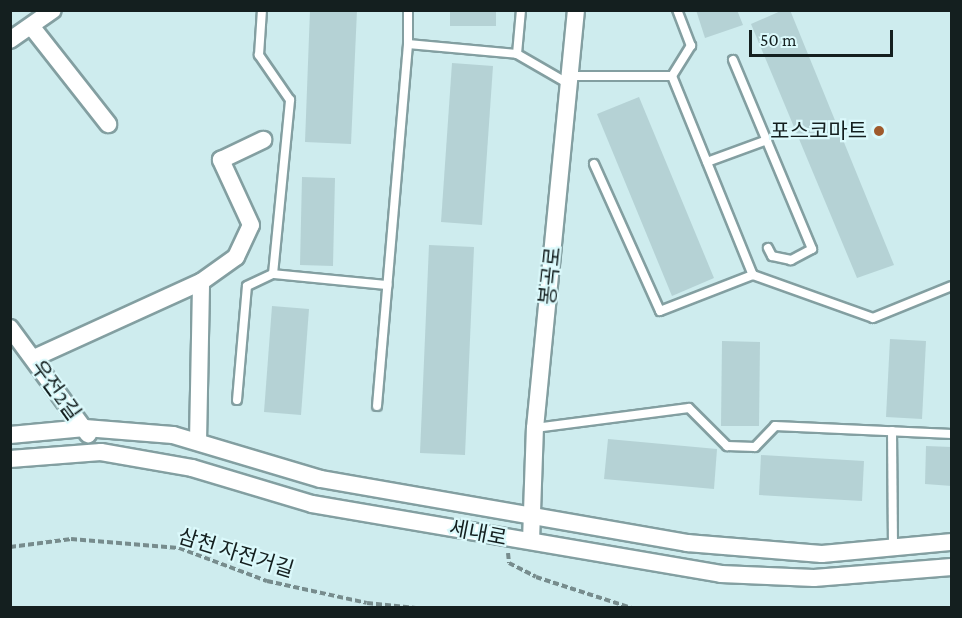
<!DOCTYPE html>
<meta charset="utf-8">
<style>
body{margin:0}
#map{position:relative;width:962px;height:618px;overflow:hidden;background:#ceecee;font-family:"Crimson Pro","Noto Sans KR",serif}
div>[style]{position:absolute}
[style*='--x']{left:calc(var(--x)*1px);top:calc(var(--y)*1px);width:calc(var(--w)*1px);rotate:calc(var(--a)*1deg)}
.building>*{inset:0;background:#b5d2d5}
.path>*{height:4px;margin-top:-2px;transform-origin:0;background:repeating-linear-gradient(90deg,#778c8d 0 6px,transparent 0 9px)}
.roads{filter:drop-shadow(2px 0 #839fa1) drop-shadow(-2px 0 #839fa1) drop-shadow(0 2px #839fa1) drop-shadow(0 -2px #839fa1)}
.service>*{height:8px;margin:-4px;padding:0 4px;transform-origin:4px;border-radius:4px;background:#fff}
.minor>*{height:16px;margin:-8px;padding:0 8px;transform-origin:8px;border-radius:8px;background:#fff}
.dots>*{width:16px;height:16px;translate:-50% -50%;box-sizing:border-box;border:3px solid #dbf9fb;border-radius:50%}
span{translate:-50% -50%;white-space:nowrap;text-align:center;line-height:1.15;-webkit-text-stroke:4.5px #dbf9fb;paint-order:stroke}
.poi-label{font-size:21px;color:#141f1f}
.right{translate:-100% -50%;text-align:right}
.street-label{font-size:21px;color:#141f1f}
.frame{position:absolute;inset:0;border:12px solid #141f1f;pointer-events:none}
.scale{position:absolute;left:749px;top:30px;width:144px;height:27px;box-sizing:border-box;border:3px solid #141f1f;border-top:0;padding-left:8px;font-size:18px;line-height:21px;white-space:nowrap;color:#141f1f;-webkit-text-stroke:4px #dbf9fb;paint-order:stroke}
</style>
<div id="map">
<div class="building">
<div style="clip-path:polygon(310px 10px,357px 10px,351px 144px,305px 142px)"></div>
<div style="clip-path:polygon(450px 10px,496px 10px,496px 26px,450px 26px)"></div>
<div style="clip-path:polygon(696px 10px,737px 10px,743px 25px,705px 38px)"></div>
<div style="clip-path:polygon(783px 10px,790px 10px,894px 265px,857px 278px,751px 24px)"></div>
<div style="clip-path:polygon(452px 63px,493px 66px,482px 225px,441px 222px)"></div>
<div style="clip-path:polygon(639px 97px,714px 278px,672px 296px,597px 114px)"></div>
<div style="clip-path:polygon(302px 177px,335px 178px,333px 266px,300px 265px)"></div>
<div style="clip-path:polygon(429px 245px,474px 247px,465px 455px,420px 453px)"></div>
<div style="clip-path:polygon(272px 306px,309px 309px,301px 415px,264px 412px)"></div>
<div style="clip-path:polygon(890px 339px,926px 341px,922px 419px,886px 417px)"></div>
<div style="clip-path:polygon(722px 341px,760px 342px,759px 426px,721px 426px)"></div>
<div style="clip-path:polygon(608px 439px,717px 449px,714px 489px,604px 479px)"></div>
<div style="clip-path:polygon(926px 446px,952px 447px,952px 486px,925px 484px)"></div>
<div style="clip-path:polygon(761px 455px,864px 461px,862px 501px,759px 495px)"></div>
</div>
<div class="path">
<div style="--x:10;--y:547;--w:62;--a:-7.5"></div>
<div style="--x:71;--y:539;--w:108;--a:4.8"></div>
<div style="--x:179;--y:548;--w:94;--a:20.6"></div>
<div style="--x:267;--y:581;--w:102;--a:12.4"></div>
<div style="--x:367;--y:603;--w:49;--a:5.8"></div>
<div style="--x:508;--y:553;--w:10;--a:84"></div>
<div style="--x:509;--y:563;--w:30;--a:27"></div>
<div style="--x:536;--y:577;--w:101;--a:17.9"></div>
</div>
<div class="roads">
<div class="service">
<div style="--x:408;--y:10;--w:34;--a:90"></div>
<div style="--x:408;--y:44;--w:109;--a:5.2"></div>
<div style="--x:517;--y:54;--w:60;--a:30"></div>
<div style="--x:517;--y:54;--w:44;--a:-84.8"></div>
<div style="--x:733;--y:60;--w:205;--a:67.3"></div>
<div style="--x:812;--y:249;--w:24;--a:152"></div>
<div style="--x:791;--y:260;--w:19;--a:-168"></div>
<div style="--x:772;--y:256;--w:9;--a:-117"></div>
<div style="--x:570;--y:76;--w:102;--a:0"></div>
<div style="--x:672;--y:76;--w:215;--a:67.9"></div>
<div style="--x:753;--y:275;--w:127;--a:19.7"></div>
<div style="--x:873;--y:318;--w:85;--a:-22.1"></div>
<div style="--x:672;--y:76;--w:36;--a:-58"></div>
<div style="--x:691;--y:46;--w:39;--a:-111"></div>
<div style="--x:707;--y:162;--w:64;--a:-20.1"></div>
<div style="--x:594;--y:164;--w:161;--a:65.8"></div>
<div style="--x:660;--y:311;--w:100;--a:-21.2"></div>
<div style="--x:273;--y:274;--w:115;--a:5.5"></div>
<div style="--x:237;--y:400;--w:114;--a:-85"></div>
<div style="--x:247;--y:286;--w:29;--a:-25"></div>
<div style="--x:273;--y:274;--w:175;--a:-84.4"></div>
<div style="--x:290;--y:100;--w:55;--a:-124.6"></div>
<div style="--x:259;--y:55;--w:45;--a:-86.2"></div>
<div style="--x:377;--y:406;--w:363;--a:-85.1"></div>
<div style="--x:535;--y:428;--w:155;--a:-7.4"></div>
<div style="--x:689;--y:408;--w:54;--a:45"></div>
<div style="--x:727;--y:446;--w:28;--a:2"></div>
<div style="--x:755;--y:447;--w:29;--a:-46"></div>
<div style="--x:775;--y:426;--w:177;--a:2.6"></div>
<div style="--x:892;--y:431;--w:117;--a:89.5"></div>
</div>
<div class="minor">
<div style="--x:31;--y:26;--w:125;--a:51.8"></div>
<div style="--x:10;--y:40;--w:52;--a:-34.9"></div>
<div style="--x:10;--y:328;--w:132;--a:53.7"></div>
<div style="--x:34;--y:358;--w:183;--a:-24.5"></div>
<div style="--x:10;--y:435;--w:75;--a:-5.3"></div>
<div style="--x:85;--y:428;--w:88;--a:4.5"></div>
<div style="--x:173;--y:435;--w:154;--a:16.6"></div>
<div style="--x:321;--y:479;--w:372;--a:9.9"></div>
<div style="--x:687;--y:543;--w:135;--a:4.7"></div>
<div style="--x:822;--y:554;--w:131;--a:-5.3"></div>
<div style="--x:198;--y:442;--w:160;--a:-88.9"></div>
<div style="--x:201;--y:282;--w:43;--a:-35.5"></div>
<div style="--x:236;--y:257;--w:35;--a:-65"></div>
<div style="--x:251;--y:225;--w:72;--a:-114.8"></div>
<div style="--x:221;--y:160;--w:47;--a:-25.5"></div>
<div style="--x:10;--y:459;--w:91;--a:-4.4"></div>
<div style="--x:101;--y:452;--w:92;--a:10"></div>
<div style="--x:192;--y:468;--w:125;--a:16.7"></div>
<div style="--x:312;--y:504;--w:415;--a:9.7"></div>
<div style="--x:721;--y:574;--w:93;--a:2.5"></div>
<div style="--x:814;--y:578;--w:138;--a:-4.6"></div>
<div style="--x:531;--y:541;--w:113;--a:-88"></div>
<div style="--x:535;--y:428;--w:420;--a:-84.4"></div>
</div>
</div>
<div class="dots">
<div style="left:879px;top:131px;background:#9f5a2c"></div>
</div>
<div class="poi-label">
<span class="right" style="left:867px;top:131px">포스코마트</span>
</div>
<div class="street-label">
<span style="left:550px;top:276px;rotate:-84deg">봉곡로</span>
<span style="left:56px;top:390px;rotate:54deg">우전2길</span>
<span style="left:478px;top:533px;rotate:11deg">세내로</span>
<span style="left:236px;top:553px;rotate:17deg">삼천 자전거길</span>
</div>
<div class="frame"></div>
<div class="scale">50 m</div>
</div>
